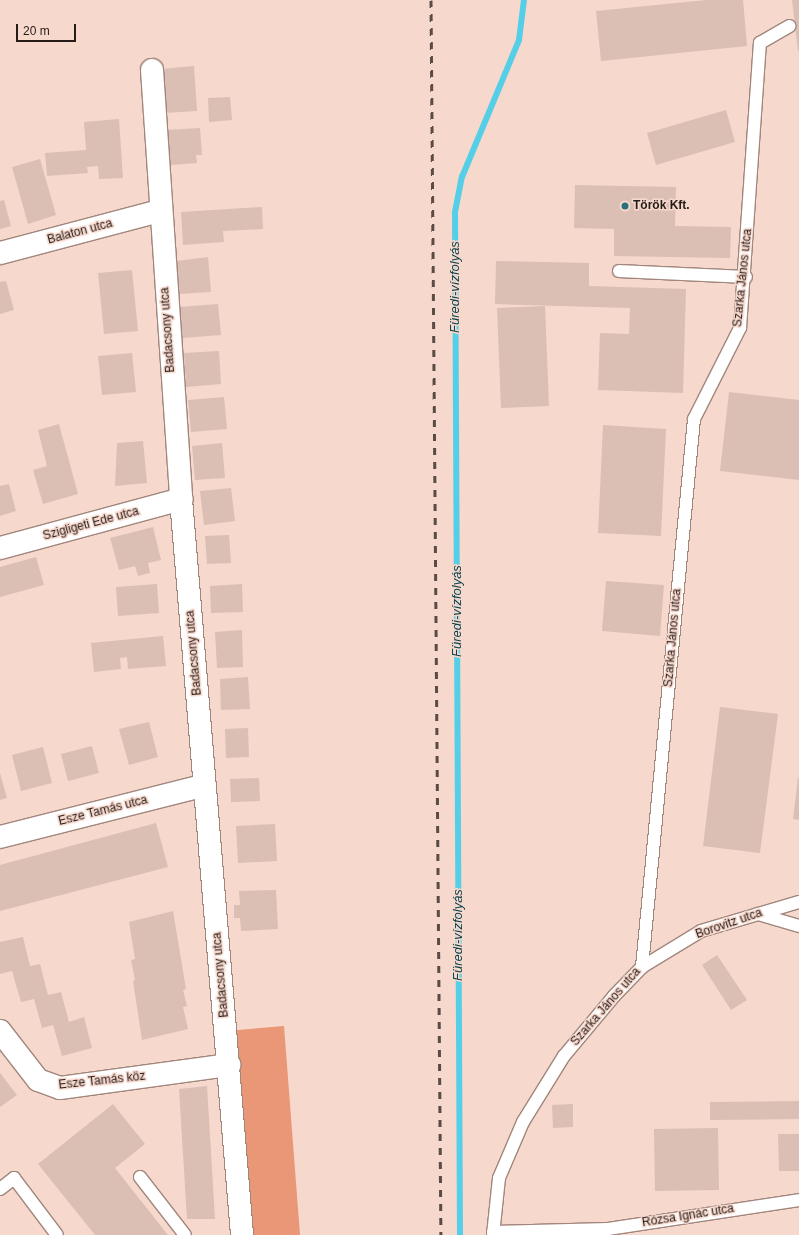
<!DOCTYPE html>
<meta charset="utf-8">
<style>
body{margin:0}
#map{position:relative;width:799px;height:1235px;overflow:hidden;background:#f6d8cd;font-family:Helvetica,sans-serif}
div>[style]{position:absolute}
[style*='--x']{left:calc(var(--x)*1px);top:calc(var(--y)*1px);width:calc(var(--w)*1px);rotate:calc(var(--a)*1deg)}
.green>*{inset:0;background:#e99777}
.stream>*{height:6px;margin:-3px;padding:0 3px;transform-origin:3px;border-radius:3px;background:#55cfe7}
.building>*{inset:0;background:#dbbfb4}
.roads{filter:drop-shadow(1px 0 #a1867c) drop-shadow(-1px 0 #a1867c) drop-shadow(0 1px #a1867c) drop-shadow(0 -1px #a1867c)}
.service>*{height:12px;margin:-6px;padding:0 6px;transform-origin:6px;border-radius:6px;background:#fff}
.minor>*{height:22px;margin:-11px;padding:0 11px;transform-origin:11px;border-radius:11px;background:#fff}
.rail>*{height:3px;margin-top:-1.5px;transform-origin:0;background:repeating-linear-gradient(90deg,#5a4b45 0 7px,transparent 0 14px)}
.dots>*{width:11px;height:11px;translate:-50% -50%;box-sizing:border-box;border:2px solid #f6d8cd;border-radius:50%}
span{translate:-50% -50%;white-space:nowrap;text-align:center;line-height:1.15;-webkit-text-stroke:3px #f6d8cd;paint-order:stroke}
.poi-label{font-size:12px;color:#251b17;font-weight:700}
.left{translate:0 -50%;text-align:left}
.street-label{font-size:12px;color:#251b17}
.water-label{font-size:13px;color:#07414b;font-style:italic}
.scale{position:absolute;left:16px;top:24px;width:60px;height:18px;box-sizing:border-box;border:2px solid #251b17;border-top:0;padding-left:5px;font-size:12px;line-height:14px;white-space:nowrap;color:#251b17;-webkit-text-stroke:3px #f6d8cd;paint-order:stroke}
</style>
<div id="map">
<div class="green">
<div style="clip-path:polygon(284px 1026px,300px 1235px,242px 1235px,226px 1031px)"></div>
</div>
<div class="stream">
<div style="--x:460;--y:1235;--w:1023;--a:-90.28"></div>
<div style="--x:455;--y:212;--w:36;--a:-79"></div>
<div style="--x:462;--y:177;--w:148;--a:-67.4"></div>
<div style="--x:519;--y:40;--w:40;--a:-82.9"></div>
</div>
<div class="building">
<div style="clip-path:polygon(706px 0,743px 0,747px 46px,601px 61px,596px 11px)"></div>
<div style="clip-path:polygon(792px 0,799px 0,799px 51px,798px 51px)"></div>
<div style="clip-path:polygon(194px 66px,197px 111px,164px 113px,160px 69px)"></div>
<div style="clip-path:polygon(230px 97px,232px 120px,209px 122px,208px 98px)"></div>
<div style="clip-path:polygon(726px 110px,735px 142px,656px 165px,647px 133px)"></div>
<div style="clip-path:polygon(119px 119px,123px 178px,99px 179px,98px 166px,87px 167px,88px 173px,47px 176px,45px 153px,86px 150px,84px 122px)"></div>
<div style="clip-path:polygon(200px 128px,202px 155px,196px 155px,197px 163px,171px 165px,165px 130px)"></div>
<div style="clip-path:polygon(40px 159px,56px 215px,28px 224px,12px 167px)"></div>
<div style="clip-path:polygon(575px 185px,676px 187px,675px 226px,731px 227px,730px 258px,614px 256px,614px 229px,574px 228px)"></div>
<div style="clip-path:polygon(4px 200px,11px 226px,0 229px,0 201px)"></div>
<div style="clip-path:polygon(262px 207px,263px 229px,223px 231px,224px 242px,183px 245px,181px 212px)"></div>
<div style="clip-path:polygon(208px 257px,211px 292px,179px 294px,176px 261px)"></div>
<div style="clip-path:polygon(496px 261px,589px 263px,589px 286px,686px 289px,683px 393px,598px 390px,600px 333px,629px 334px,630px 308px,495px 304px)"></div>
<div style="clip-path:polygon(132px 270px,138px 331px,104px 334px,98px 273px)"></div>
<div style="clip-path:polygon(6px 281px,14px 310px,0 314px,0 282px)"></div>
<div style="clip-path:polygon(218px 304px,221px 335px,182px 338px,179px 307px)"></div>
<div style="clip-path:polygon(545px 306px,549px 406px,501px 408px,497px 308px)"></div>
<div style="clip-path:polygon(219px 351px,221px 384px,186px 387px,184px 353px)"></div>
<div style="clip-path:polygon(132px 353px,136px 392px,102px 395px,98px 356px)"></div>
<div style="clip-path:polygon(729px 392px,799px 400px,799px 480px,720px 471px)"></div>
<div style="clip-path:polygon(224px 397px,227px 429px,191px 432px,188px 400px)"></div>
<div style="clip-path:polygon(59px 424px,78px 494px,43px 504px,33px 470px,47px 466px,38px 430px)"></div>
<div style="clip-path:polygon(603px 425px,666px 429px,661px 536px,598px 533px)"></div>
<div style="clip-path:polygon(143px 441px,147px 483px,115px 486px,117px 443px)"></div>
<div style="clip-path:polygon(222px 443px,225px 478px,195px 480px,192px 446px)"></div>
<div style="clip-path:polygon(9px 484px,16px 511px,0 516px,0 486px)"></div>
<div style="clip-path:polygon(231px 488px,235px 521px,204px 525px,200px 491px)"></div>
<div style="clip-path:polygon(153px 527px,161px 560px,148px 563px,150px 573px,138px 576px,135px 566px,119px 570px,110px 538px)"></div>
<div style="clip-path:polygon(229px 535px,231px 563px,207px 564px,205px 536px)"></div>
<div style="clip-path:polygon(36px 557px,44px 585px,0 597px,0 567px)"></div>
<div style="clip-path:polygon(606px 581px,664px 585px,660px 636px,602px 631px)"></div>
<div style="clip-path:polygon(157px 584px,159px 613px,118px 616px,116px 587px)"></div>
<div style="clip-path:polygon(242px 584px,243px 612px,211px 613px,210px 586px)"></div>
<div style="clip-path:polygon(242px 630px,243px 667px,217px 668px,215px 632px)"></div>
<div style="clip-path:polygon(163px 636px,166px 666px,128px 669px,127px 657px,120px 658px,121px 669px,94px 672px,91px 643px)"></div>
<div style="clip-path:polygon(248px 677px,250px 709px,221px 710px,220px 679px)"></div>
<div style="clip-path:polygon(720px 707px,778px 714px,760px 853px,703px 846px)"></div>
<div style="clip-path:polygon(149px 722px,158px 757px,129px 765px,119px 729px)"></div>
<div style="clip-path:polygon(248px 728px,249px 757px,226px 758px,225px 729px)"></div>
<div style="clip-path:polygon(92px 746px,99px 773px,68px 781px,61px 754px)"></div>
<div style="clip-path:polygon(43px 747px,52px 783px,21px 791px,12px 755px)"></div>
<div style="clip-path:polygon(0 773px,7px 798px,0 800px)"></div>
<div style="clip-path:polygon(259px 778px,260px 801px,231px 802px,230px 779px)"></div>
<div style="clip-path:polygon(798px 778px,799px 778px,799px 820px,793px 819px)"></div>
<div style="clip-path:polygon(156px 823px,168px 867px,0 911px,0 865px)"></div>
<div style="clip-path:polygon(275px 824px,277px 861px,238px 863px,236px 826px)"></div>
<div style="clip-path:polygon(276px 890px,278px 929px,241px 931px,240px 918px,234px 918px,234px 905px,240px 905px,239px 891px)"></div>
<div style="clip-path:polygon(173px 911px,186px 989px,183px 990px,187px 1006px,183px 1007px,188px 1029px,142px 1040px,133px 981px,135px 980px,131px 960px,135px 959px,129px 922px)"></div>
<div style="clip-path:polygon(23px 937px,30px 966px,40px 964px,48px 995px,61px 992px,69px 1022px,84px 1017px,92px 1048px,62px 1056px,53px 1025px,42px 1028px,34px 999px,21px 1002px,12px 971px,0 974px,0 942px)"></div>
<div style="clip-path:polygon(717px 955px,747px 1000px,731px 1010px,702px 965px)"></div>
<div style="clip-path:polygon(0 1073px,17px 1095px,0 1107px)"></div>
<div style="clip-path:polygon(207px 1086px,215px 1219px,187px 1219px,179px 1089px)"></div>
<div style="clip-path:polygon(799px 1101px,799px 1119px,710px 1120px,710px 1102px)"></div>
<div style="clip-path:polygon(113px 1104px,145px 1144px,115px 1168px,168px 1235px,95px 1235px,38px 1164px)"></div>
<div style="clip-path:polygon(573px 1104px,573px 1127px,553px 1128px,552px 1105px)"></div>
<div style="clip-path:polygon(718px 1128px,719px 1190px,655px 1191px,654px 1129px)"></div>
<div style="clip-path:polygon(778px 1134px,799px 1134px,799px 1171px,779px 1171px)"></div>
</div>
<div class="roads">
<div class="service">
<div style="--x:619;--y:271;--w:127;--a:2.7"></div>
<div style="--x:758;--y:914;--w:43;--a:16.3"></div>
<div style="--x:642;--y:967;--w:550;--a:-84.58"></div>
<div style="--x:694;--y:419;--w:102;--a:-63.2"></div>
<div style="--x:740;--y:328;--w:286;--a:-86"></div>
<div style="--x:760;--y:43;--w:34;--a:-30"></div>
<div style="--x:140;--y:1177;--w:73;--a:52.2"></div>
<div style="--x:0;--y:1189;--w:18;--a:-38"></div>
<div style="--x:14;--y:1178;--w:71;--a:53"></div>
<div style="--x:493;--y:1232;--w:115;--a:-1.5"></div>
<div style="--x:608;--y:1229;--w:193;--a:-8.6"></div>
<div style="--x:493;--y:1235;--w:57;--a:-84"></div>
<div style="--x:499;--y:1178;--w:61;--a:-66.8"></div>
<div style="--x:523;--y:1122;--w:78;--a:-58.2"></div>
<div style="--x:564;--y:1056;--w:78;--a:-50.2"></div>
<div style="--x:614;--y:996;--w:40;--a:-46"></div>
<div style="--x:642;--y:967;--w:69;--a:-31.4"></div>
<div style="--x:701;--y:931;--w:102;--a:-16.5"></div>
</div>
<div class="minor">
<div style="--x:152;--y:70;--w:430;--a:86.1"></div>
<div style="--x:181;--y:499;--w:739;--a:85.26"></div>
<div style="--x:0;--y:253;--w:164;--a:-14.8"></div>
<div style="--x:0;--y:548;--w:188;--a:-15.1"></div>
<div style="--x:0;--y:837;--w:211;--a:-14.2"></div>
<div style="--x:0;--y:1031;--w:62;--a:52.2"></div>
<div style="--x:38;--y:1080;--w:23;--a:20"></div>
<div style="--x:60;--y:1088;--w:171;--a:-7.8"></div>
</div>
</div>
<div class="rail">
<div style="--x:431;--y:0;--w:1235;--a:89.54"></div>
</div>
<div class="dots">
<div style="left:625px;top:206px;background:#29707d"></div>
</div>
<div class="poi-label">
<span class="left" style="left:633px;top:206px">Török Kft.</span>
</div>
<div class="street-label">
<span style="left:80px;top:232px;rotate:-15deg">Balaton utca</span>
<span style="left:743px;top:278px;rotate:-84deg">Szarka János utca</span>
<span style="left:168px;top:330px;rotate:-94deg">Badacsony utca</span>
<span style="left:91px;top:524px;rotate:-15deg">Szigligeti Ede utca</span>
<span style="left:673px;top:638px;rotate:-85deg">Szarka János utca</span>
<span style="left:194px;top:653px;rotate:-95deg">Badacsony utca</span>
<span style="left:103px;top:811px;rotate:-14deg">Esze Tamás utca</span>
<span style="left:729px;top:924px;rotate:-19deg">Borovitz utca</span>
<span style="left:221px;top:975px;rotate:-95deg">Badacsony utca</span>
<span style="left:606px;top:1007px;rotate:-49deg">Szarka János utca</span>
<span style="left:102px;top:1081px;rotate:-6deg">Esze Tamás köz</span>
<span style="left:688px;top:1216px;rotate:-9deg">Rózsa Ignác utca</span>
</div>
<div class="water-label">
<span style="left:455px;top:287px;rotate:-90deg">Füredi-vízfolyás</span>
<span style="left:457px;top:611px;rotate:-90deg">Füredi-vízfolyás</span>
<span style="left:458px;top:935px;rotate:-90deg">Füredi-vízfolyás</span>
</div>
<div class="scale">20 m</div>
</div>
